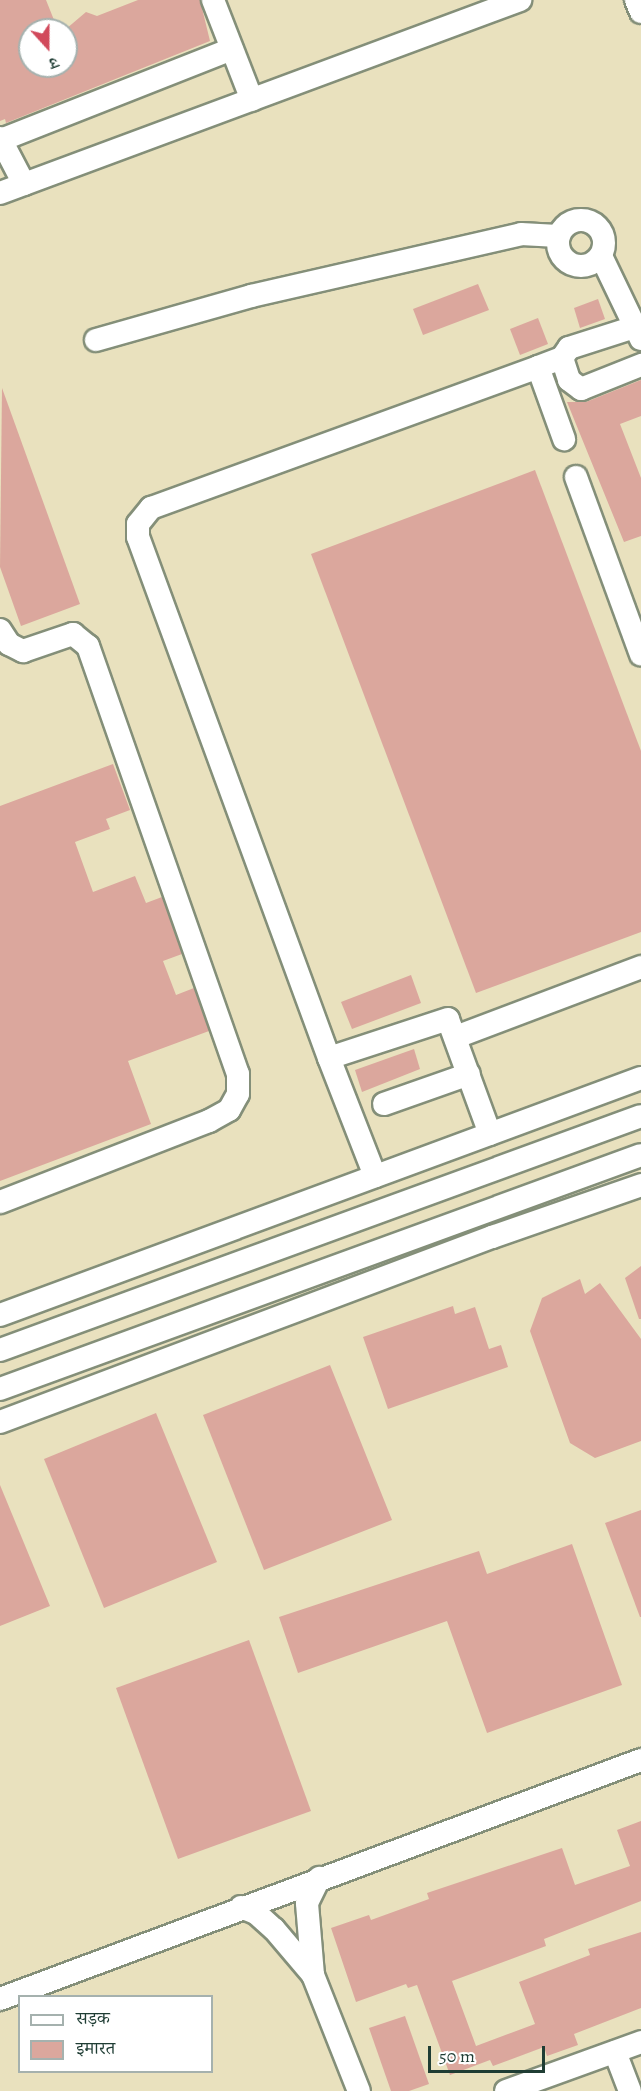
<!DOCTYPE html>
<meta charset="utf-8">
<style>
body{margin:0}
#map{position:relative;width:641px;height:2091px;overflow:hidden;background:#e9e1be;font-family:Alegreya,"Noto Serif Devanagari",serif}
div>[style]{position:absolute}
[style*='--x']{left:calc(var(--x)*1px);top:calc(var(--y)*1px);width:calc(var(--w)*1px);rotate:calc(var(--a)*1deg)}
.building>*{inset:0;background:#dba79d}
.roads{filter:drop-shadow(2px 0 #848f79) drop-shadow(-2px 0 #848f79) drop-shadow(0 2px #848f79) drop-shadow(0 -2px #848f79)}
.minor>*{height:22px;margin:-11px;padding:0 11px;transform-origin:11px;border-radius:11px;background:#fff}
.minor>.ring{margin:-11px;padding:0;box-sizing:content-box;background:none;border:22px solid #fff;border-radius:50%}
span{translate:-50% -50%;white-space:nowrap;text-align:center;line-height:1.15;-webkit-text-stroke:5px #fff;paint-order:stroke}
.legend{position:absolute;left:18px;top:1995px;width:195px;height:78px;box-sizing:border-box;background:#fff;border:2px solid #a5b1ae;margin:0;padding:8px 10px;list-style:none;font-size:18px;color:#1f3d34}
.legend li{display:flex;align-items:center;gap:12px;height:30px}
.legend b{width:30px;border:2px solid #a5b1ae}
.north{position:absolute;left:18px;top:18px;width:60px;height:60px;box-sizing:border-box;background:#fff;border:2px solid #a5b1ae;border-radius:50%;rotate:159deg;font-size:16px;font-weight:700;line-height:24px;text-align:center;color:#1f3d34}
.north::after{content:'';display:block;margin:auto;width:21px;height:27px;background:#d1495b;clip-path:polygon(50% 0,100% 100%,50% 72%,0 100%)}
.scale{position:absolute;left:428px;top:2046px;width:117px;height:27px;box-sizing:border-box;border:3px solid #1f3d34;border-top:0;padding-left:8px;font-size:18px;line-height:21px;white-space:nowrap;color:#1f3d34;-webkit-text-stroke:4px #fff;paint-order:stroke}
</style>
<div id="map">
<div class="building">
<div style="clip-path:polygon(0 0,46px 0,58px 30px,30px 30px,30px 66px,66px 66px,66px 29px,86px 12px,97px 16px,138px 0,200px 0,210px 41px,6px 123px,5px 119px,0 121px)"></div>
<div style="clip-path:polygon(478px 284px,489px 310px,423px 335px,413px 309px)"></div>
<div style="clip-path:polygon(598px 299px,605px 319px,580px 328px,574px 308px)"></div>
<div style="clip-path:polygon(538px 318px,548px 344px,520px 355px,510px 329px)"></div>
<div style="clip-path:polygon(641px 380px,641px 416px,620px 424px,641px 478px,641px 536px,624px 542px,567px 402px,586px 402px)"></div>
<div style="clip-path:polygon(2px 388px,80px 604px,21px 626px,0 567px)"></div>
<div style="clip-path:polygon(535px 470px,641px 751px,641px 932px,476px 993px,311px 554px)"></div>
<div style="clip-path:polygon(113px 764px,130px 810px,106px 819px,110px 829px,75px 842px,93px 892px,135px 876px,146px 903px,162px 897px,182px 954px,163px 961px,176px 995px,194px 988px,209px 1031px,128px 1061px,151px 1124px,0 1181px,0 806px)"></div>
<div style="clip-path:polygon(411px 975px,421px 1003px,352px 1029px,341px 1002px)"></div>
<div style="clip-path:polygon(414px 1049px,420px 1069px,362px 1092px,355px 1070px)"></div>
<div style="clip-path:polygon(641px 1266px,641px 1319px,639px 1319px,625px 1278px)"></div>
<div style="clip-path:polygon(580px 1279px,585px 1294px,600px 1283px,641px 1339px,641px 1441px,595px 1458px,570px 1443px,530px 1331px,542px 1298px)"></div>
<div style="clip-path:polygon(453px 1306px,455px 1314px,475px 1307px,489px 1349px,501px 1345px,508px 1367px,388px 1409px,363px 1337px)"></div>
<div style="clip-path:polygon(330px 1365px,392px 1520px,264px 1570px,203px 1415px)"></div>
<div style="clip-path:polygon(156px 1413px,217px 1562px,104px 1608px,44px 1459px)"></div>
<div style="clip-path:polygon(0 1485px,50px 1606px,0 1626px)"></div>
<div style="clip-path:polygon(641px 1510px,641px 1617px,640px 1617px,605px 1523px)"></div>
<div style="clip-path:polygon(572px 1544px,622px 1685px,487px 1733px,447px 1621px,298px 1673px,279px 1617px,479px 1551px,487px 1574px)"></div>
<div style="clip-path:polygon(249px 1640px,311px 1811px,178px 1859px,116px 1688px)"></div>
<div style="clip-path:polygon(641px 1821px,641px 1901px,544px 1939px,546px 1946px,452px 1981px,476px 2046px,535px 2024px,519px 1982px,590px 1955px,588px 1949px,641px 1932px,641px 2008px,574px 2034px,578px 2045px,547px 2056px,544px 2047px,493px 2066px,490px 2060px,450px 2075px,417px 1985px,408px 1988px,406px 1984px,356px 2002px,331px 1928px,369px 1915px,371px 1920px,429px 1899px,427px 1893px,562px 1848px,575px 1885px,630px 1866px,617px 1830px)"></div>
<div style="clip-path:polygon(405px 2016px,429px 2084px,409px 2091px,391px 2091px,369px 2028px)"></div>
</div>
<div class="roads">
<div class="minor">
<div style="--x:213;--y:0;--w:107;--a:68.7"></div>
<div style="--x:636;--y:0;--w:13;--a:67"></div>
<div style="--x:0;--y:138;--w:52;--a:62.4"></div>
<div style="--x:1;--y:140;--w:248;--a:-21.5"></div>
<div style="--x:0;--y:193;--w:555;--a:-20.36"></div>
<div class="ring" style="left:558px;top:220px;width:24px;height:24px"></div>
<div style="--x:601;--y:256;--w:92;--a:64.3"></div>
<div style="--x:96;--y:340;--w:161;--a:-15.8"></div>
<div style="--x:251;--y:296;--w:277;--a:-12.9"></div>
<div style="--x:521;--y:234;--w:37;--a:3"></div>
<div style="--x:562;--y:358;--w:23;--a:72"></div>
<div style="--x:569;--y:380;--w:15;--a:37"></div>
<div style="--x:581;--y:389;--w:65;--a:-21.8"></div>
<div style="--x:538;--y:367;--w:26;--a:-21"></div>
<div style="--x:562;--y:358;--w:12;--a:-55"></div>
<div style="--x:569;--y:348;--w:76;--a:-17.7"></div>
<div style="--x:576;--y:477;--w:189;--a:69.9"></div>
<div style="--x:0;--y:630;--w:17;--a:57"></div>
<div style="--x:9;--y:644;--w:16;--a:27"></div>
<div style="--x:23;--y:651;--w:53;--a:-18.8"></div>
<div style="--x:73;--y:634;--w:19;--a:39"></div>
<div style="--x:88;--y:646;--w:454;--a:70.7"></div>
<div style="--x:238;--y:1074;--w:20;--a:90"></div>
<div style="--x:238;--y:1094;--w:18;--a:119"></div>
<div style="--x:229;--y:1110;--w:23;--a:151"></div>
<div style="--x:209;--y:1121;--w:224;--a:158.8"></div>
<div style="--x:456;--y:1037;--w:198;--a:-20.7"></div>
<div style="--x:329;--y:1058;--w:127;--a:68.7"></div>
<div style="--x:384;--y:1104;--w:90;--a:-19.4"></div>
<div style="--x:490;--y:1134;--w:122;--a:-110.1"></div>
<div style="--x:448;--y:1019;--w:125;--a:161.9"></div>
<div style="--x:329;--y:1058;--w:555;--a:-110.13"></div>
<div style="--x:138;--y:537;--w:13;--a:-90"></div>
<div style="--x:138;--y:524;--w:21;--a:-51"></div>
<div style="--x:151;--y:508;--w:412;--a:-20"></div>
<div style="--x:538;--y:367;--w:77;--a:70.1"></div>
<div style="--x:0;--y:1315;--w:683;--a:-20.29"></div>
<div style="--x:0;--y:1350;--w:682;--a:-20.05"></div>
<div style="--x:0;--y:1389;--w:682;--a:-20.05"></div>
<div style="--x:0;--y:1422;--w:526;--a:-20.61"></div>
<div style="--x:492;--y:1237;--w:158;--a:-19.2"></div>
<div style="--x:241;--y:1907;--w:16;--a:22"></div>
<div style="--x:256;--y:1913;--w:24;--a:42"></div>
<div style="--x:274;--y:1929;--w:60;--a:49.7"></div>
<div style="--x:313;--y:1975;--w:125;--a:68.4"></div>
<div style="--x:313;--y:1975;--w:72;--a:-94.8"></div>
<div style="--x:307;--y:1903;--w:28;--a:-64"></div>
<div style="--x:0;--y:1999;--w:684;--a:-20.45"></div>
<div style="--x:615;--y:2052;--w:42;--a:69"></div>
<div style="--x:506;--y:2091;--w:144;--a:-19.9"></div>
</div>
</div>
<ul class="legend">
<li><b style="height:8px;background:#fff"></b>सड़क</li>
<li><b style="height:16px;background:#dba79d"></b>इमारत</li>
</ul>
<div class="north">उ</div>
<div class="scale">50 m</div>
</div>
